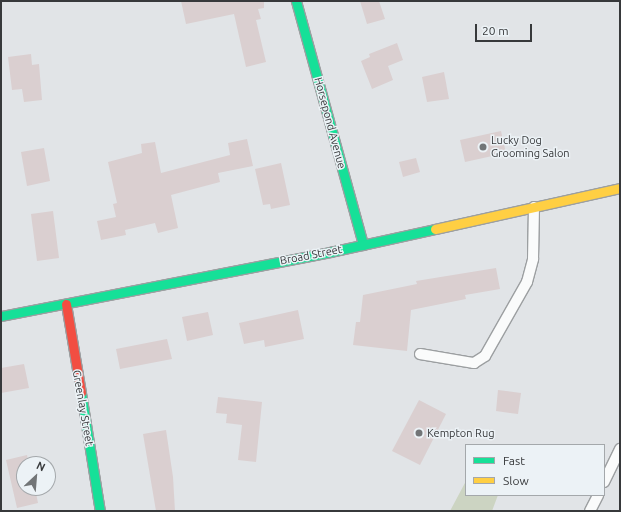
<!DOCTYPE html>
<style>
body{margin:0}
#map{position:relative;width:621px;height:512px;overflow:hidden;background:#e1e4e7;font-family:Ubuntu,sans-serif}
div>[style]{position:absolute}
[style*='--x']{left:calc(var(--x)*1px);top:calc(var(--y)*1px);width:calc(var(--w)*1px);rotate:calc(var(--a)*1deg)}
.green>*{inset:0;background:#ccd4c2}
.building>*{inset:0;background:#dacfd0}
.roads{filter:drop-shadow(1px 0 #9c9fa1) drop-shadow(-1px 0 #9c9fa1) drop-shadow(0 1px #9c9fa1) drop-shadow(0 -1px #9c9fa1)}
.lane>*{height:10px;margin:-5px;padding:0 5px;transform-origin:5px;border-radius:5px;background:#fafbfb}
.fast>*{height:9px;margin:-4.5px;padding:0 4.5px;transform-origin:4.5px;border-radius:4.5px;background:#16e098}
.slow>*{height:9px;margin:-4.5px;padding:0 4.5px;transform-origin:4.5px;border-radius:4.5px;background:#ffcf43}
.jam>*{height:9px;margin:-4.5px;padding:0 4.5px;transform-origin:4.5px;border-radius:4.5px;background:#f24e42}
.dots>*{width:11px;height:11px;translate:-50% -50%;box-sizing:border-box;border:2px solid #ecf2f6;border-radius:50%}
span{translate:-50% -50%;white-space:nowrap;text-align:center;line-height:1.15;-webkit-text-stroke:3px #ecf2f6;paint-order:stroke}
.street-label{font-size:11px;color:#37393b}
.poi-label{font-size:11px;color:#37393b}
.left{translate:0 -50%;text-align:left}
.frame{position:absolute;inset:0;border:2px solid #37393b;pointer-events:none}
.legend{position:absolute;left:465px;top:444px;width:140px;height:52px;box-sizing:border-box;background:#ecf2f6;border:1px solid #a4a8ab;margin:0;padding:5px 7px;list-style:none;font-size:12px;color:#37393b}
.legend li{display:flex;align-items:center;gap:8px;height:20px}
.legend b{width:20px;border:1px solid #a4a8ab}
.north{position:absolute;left:16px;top:456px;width:40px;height:40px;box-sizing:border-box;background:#ecf2f6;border:1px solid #a4a8ab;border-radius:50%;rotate:26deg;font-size:11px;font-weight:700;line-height:16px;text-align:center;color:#37393b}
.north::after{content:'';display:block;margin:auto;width:14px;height:18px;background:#727577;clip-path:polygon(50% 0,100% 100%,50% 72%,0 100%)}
.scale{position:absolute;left:475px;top:24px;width:57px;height:18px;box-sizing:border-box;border:2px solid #37393b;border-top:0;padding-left:5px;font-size:12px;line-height:14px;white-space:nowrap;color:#37393b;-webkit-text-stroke:3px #ecf2f6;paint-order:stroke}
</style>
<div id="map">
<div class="green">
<div style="clip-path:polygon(466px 481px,466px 495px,498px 495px,492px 511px,450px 511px)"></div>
</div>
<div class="building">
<div style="clip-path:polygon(181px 1px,264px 1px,264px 8px,258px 9px,261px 19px,256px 20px,266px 62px,246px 67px,234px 14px,186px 24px)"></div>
<div style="clip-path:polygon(360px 1px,379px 1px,385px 19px,367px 24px)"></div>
<div style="clip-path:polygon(397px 43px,403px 60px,388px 66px,393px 80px,372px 89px,361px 61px,370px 57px,369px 54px)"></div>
<div style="clip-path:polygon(31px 54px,32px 65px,39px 64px,42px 100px,24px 102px,22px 89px,12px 90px,8px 57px)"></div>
<div style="clip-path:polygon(444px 72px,449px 99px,427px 102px,422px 77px)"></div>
<div style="clip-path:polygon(501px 131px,506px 153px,465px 162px,460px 140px)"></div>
<div style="clip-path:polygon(247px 139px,253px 166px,218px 173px,220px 182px,171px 195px,178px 228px,158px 233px,155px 223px,125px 230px,126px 235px,101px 240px,97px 221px,116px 217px,113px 204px,117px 203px,108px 162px,142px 153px,141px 144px,155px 142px,161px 173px,230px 155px,228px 143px)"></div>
<div style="clip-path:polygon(44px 148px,50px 181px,27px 186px,21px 152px)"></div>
<div style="clip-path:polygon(416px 158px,420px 172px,403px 177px,399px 162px)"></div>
<div style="clip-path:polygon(281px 163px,290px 205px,271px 209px,270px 204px,263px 205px,255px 169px)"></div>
<div style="clip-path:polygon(53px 211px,59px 258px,37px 261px,31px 214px)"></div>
<div style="clip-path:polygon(496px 268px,500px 289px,465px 295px,466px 299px,411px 310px,407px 351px,353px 345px,356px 322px,360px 322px,363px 295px,417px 284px,416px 281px)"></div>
<div style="clip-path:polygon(298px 310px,304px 339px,265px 347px,264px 340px,244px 344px,239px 323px)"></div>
<div style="clip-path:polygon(208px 312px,213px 335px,187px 341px,182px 317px)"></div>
<div style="clip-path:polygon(167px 339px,172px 359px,120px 369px,116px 349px)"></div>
<div style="clip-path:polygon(24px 364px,29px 388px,1px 393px,1px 368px)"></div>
<div style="clip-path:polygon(498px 390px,521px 393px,518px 414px,496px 411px)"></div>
<div style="clip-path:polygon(218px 397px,262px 402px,256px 462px,238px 460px,242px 425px,226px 423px,227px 414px,216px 413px)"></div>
<div style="clip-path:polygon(419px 400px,446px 414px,420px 465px,392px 451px)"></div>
<div style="clip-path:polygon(166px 430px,173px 477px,175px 511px,156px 511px,143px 434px)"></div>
<div style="clip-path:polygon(27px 455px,29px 464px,24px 464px,24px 488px,35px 488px,38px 503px,17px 508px,6px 460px)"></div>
</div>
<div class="roads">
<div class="lane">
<div style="--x:420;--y:354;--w:55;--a:9.5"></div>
<div style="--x:474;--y:363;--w:13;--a:-32"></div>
<div style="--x:485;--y:356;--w:85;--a:-60.4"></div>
<div style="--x:527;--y:282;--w:24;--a:-75"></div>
<div style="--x:533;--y:259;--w:52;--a:-88.9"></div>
<div style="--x:604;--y:482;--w:37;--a:-64"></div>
<div style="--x:590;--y:511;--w:18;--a:-63"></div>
</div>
<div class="fast">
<div style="--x:296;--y:1;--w:253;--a:74.6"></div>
<div style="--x:1;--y:316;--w:335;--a:-11"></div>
<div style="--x:330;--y:252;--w:107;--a:-12.4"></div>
<div style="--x:81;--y:393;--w:120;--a:80.9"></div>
</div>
<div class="slow">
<div style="--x:435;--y:229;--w:189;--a:-12.5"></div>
</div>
<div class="jam">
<div style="--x:66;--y:304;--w:90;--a:80.4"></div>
</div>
</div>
<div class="dots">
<div style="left:483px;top:147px;background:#727577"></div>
<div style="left:419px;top:433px;background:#727577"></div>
</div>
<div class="street-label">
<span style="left:330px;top:123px;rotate:75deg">Horsepond Avenue</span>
<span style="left:311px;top:255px;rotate:-11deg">Broad Street</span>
<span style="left:83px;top:408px;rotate:80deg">Greenlay Street</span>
</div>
<div class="poi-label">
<span class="left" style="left:491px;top:147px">Lucky Dog<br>Grooming Salon</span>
<span class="left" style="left:427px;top:433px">Kempton Rug</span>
</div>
<div class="frame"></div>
<ul class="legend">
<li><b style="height:5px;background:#16e098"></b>Fast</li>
<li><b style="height:5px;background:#ffcf43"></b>Slow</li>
</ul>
<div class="north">N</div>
<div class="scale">20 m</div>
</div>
